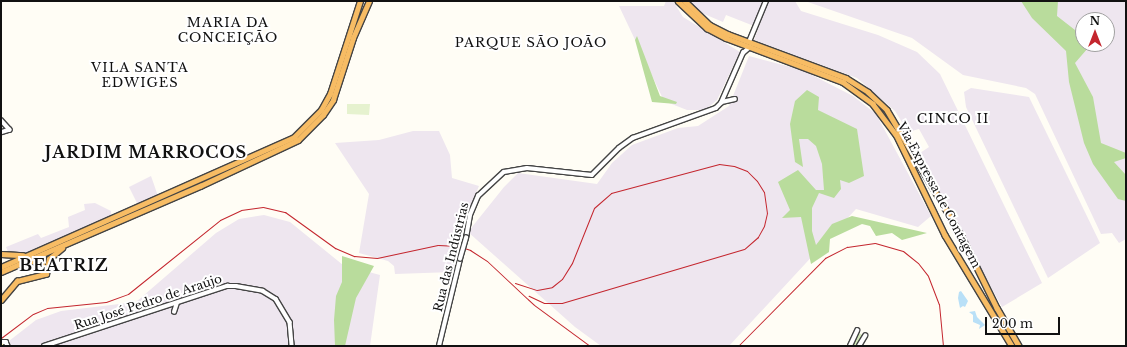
<!DOCTYPE html>
<meta charset="utf-8">
<style>
body{margin:0}
#map{position:relative;width:1127px;height:347px;overflow:hidden;background:#fffdf5;font-family:"Libre Baskerville",serif}
div>[style]{position:absolute}
[style*='--x']{left:calc(var(--x)*1px);top:calc(var(--y)*1px);width:calc(var(--w)*1px);rotate:calc(var(--a)*1deg)}
.industrial>*{inset:0;background:#eee6ef}
.green>*{inset:0;background:#d5ebbd}
.forest>*{inset:0;background:#b9dc9c}
.pitch>*{inset:0;background:#e6f2cf}
.water>*{inset:0;background:#b9e0f7}
.roads{filter:drop-shadow(1px 0 #444) drop-shadow(-1px 0 #444) drop-shadow(0 1px #444) drop-shadow(0 -1px #444)}
.tertiary>*{height:3.5px;margin:-1.75px;padding:0 1.75px;transform-origin:1.75px;border-radius:1.75px;background:#fff}
.secondary>*{height:4px;margin:-2px;padding:0 2px;transform-origin:2px;border-radius:2px;background:#fff6b0}
.trunk>*{height:4.5px;margin:-2.25px;padding:0 2.25px;transform-origin:2.25px;border-radius:2.25px;background:#f7bc64}
.rail>*{height:1px;margin:-0.5px;padding:0 0.5px;transform-origin:0.5px;border-radius:0.5px;background:#c4262e}
.bridges{filter:drop-shadow(1px 0 #444) drop-shadow(-1px 0 #444) drop-shadow(0 1px #444) drop-shadow(0 -1px #444)}
.tertiary-bridge>*{height:3.5px;margin:-1.75px;padding:0 1.75px;transform-origin:1.75px;border-radius:1.75px;background:#fff}
span{translate:-50% -50%;white-space:nowrap;text-align:center;line-height:1.15;-webkit-text-stroke:4px #fff;paint-order:stroke}
.street-label{font-size:12px;color:#111}
.neighbourhood-label{font-size:13px;color:#111;letter-spacing:1px}
.district-label{font-size:16px;color:#111;font-weight:700;letter-spacing:1px}
.frame{position:absolute;inset:0;border:2px solid #111;pointer-events:none}
.north{position:absolute;left:1075px;top:12px;width:40px;height:40px;box-sizing:border-box;background:#fff;border:1px solid #a0a0a0;border-radius:50%;rotate:0deg;font-size:11px;font-weight:700;line-height:16px;text-align:center;color:#111}
.north::after{content:'';display:block;margin:auto;width:14px;height:18px;background:#c4262e;clip-path:polygon(50% 0,100% 100%,50% 72%,0 100%)}
.scale{position:absolute;left:985px;top:317px;width:75px;height:18px;box-sizing:border-box;border:2px solid #111;border-top:0;padding-left:5px;font-size:12px;line-height:14px;white-space:nowrap;color:#111;-webkit-text-stroke:3px #fff;paint-order:stroke}
</style>
<div id="map">
<div class="industrial">
<div style="clip-path:polygon(666px 1px,673px 1px,683px 17px,740px 52px,717px 100px,705px 110px,687px 110px,664px 101px,619px 6px,664px 6px)"></div>
<div style="clip-path:polygon(690px 1px,764px 1px,754px 26px,726px 15px,723px 22px,697px 11px)"></div>
<div style="clip-path:polygon(768px 1px,795px 1px,801px 11px,878px 35px,917px 52px,940px 74px,1042px 283px,1002px 307px,917px 155px,929px 147px,919px 129px,908px 132px,895px 111px,857px 78px,754px 40px)"></div>
<div style="clip-path:polygon(evenodd,805px 1px,1126px 1px,1126px 239px,1119px 243px,1112px 233px,1101px 234px,1035px 94px,1026px 88px,963px 75px,912px 38px,805px 1px,1083px 20px,1107px 20px,1107px 44px,1083px 44px,1083px 20px)"></div>
<div style="clip-path:polygon(749px 56px,802px 70px,853px 96px,876px 114px,931px 216px,918px 227px,856px 209px,729px 346px,601px 346px,575px 327px,468px 232px,504px 187px,518px 173px,597px 184px,612px 163px,632px 145px,678px 128px,698px 126px,729px 106px)"></div>
<div style="clip-path:polygon(971px 88px,1029px 97px,1100px 243px,1048px 278px,966px 107px,964px 92px)"></div>
<div style="clip-path:polygon(413px 131px,439px 131px,450px 155px,452px 178px,479px 186px,462px 227px,453px 272px,395px 274px,394px 266px,388px 261px,359px 253px,369px 194px,335px 143px,379px 140px)"></div>
<div style="clip-path:polygon(151px 176px,159px 199px,139px 207px,129px 187px)"></div>
<div style="clip-path:polygon(95px 203px,111px 211px,111px 217px,33px 252px,9px 254px,6px 247px,38px 234px,41px 238px,69px 227px,68px 217px,85px 210px,84px 204px)"></div>
<div style="clip-path:polygon(264px 215px,290px 222px,343px 265px,380px 275px,370px 346px,11px 346px,9px 341px,36px 320px,61px 311px,136px 302px,216px 233px,239px 219px)"></div>
</div>
<div class="green">
<div style="clip-path:polygon(857px 332px,864px 336px,863px 340px,857px 346px,851px 346px)"></div>
</div>
<div class="forest">
<div style="clip-path:polygon(1021px 1px,1058px 1px,1057px 16px,1075px 30px,1088px 48px,1075px 63px,1093px 97px,1101px 143px,1126px 153px,1126px 158px,1114px 162px,1126px 175px,1126px 201px,1118px 199px,1093px 164px,1084px 143px,1069px 82px,1066px 51px,1032px 18px)"></div>
<div style="clip-path:polygon(637px 36px,660px 96px,677px 102px,676px 104px,652px 102px,635px 40px)"></div>
<div style="clip-path:polygon(807px 90px,819px 97px,818px 110px,857px 129px,864px 176px,849px 183px,840px 180px,841px 189px,834px 198px,819px 193px,812px 208px,812px 231px,816px 245px,832px 224px,852px 216px,927px 233px,902px 240px,892px 233px,876px 236px,870px 226px,862px 224px,830px 239px,829px 252px,811px 264px,801px 217px,782px 218px,790px 210px,778px 182px,798px 170px,816px 190px,824px 190px,822px 164px,816px 146px,808px 139px,799px 139px,803px 167px,795px 162px,790px 124px,795px 101px)"></div>
<div style="clip-path:polygon(342px 256px,374px 266px,356px 298px,345px 346px,335px 346px,334px 320px,336px 296px,342px 282px)"></div>
</div>
<div class="pitch">
<div style="clip-path:polygon(347px 104px,370px 104px,369px 115px,347px 114px)"></div>
</div>
<div class="water">
<div style="clip-path:polygon(961px 291px,968px 301px,965px 307px,963px 306px,960px 308px,958px 298px,959px 292px)"></div>
<div style="clip-path:polygon(975px 311px,977px 317px,985px 325px,979px 329px,980px 325px,973px 322px,973px 315px,969px 312px)"></div>
</div>
<div class="roads">
<div class="tertiary">
<div style="--x:749;--y:42;--w:44;--a:-67.5"></div>
<div style="--x:722;--y:102;--w:13;--a:-13"></div>
<div style="--x:1;--y:120;--w:13;--a:48"></div>
<div style="--x:10;--y:130;--w:9;--a:162"></div>
<div style="--x:466;--y:238;--w:23;--a:-80"></div>
<div style="--x:470;--y:215;--w:21;--a:-67"></div>
<div style="--x:478;--y:196;--w:35;--a:-43"></div>
<div style="--x:504;--y:172;--w:23;--a:-10"></div>
<div style="--x:527;--y:168;--w:65;--a:6.1"></div>
<div style="--x:592;--y:175;--w:38;--a:-45"></div>
<div style="--x:619;--y:148;--w:17;--a:-36"></div>
<div style="--x:633;--y:138;--w:88;--a:-19.9"></div>
<div style="--x:716;--y:108;--w:7;--a:-45"></div>
<div style="--x:721;--y:103;--w:55;--a:-66.3"></div>
<div style="--x:743;--y:53;--w:9;--a:-41"></div>
<div style="--x:174;--y:312;--w:9;--a:-72"></div>
<div style="--x:1;--y:342;--w:5;--a:0"></div>
<div style="--x:6;--y:342;--w:4;--a:63"></div>
<div style="--x:44;--y:346;--w:193;--a:-18.2"></div>
<div style="--x:227;--y:286;--w:9;--a:0"></div>
<div style="--x:236;--y:286;--w:27;--a:10"></div>
<div style="--x:263;--y:291;--w:15;--a:32"></div>
<div style="--x:276;--y:299;--w:27;--a:59"></div>
<div style="--x:290;--y:322;--w:24;--a:85"></div>
<div style="--x:439;--y:346;--w:89;--a:-76.4"></div>
<div style="--x:850;--y:346;--w:17;--a:-65"></div>
<div style="--x:859;--y:346;--w:12;--a:-59"></div>
</div>
<div class="secondary">
<div style="--x:1;--y:345;--w:1;--a:45"></div>
</div>
<div class="trunk">
<div style="--x:678;--y:1;--w:40;--a:43"></div>
<div style="--x:707;--y:28;--w:21;--a:28"></div>
<div style="--x:726;--y:38;--w:125;--a:20.6"></div>
<div style="--x:843;--y:82;--w:37;--a:36"></div>
<div style="--x:873;--y:104;--w:38;--a:53"></div>
<div style="--x:896;--y:134;--w:112;--a:64.1"></div>
<div style="--x:945;--y:235;--w:130;--a:58.9"></div>
<div style="--x:685;--y:1;--w:35;--a:44"></div>
<div style="--x:710;--y:25;--w:20;--a:27"></div>
<div style="--x:728;--y:34;--w:126;--a:20.4"></div>
<div style="--x:846;--y:78;--w:26;--a:32"></div>
<div style="--x:868;--y:92;--w:26;--a:43"></div>
<div style="--x:887;--y:110;--w:147;--a:59.4"></div>
<div style="--x:962;--y:237;--w:79;--a:63.8"></div>
<div style="--x:997;--y:308;--w:44;--a:59.9"></div>
<div style="--x:1;--y:254;--w:22;--a:3"></div>
<div style="--x:31;--y:261;--w:11;--a:5"></div>
<div style="--x:42;--y:262;--w:10;--a:79"></div>
<div style="--x:1;--y:267;--w:321;--a:-23.9"></div>
<div style="--x:294;--y:137;--w:38;--a:-45"></div>
<div style="--x:321;--y:110;--w:18;--a:-61"></div>
<div style="--x:330;--y:94;--w:98;--a:-72.1"></div>
<div style="--x:1;--y:272;--w:217;--a:-23.4"></div>
<div style="--x:200;--y:186;--w:108;--a:-25.1"></div>
<div style="--x:298;--y:140;--w:35;--a:-45"></div>
<div style="--x:323;--y:115;--w:18;--a:-56"></div>
<div style="--x:333;--y:100;--w:65;--a:-72.1"></div>
<div style="--x:353;--y:38;--w:40;--a:-66.6"></div>
<div style="--x:1;--y:300;--w:25;--a:-50"></div>
<div style="--x:17;--y:281;--w:30;--a:-14"></div>
<div style="--x:46;--y:274;--w:15;--a:-79"></div>
<div style="--x:49;--y:259;--w:17;--a:-40"></div>
</div>
</div>
<div class="rail">
<div style="--x:515;--y:283;--w:23;--a:18"></div>
<div style="--x:537;--y:290;--w:15;--a:-11"></div>
<div style="--x:552;--y:287;--w:13;--a:-39"></div>
<div style="--x:562;--y:279;--w:19;--a:-58"></div>
<div style="--x:572;--y:263;--w:59;--a:-68.2"></div>
<div style="--x:594;--y:208;--w:23;--a:-41"></div>
<div style="--x:611;--y:193;--w:112;--a:-15"></div>
<div style="--x:719;--y:164;--w:15;--a:8"></div>
<div style="--x:734;--y:166;--w:14;--a:21"></div>
<div style="--x:747;--y:171;--w:14;--a:45"></div>
<div style="--x:757;--y:181;--w:13;--a:58"></div>
<div style="--x:764;--y:192;--w:21;--a:82"></div>
<div style="--x:767;--y:213;--w:13;--a:103"></div>
<div style="--x:764;--y:226;--w:13;--a:119"></div>
<div style="--x:758;--y:237;--w:18;--a:139"></div>
<div style="--x:744;--y:249;--w:190;--a:163.5"></div>
<div style="--x:562;--y:303;--w:18;--a:180"></div>
<div style="--x:544;--y:303;--w:17;--a:-155"></div>
<div style="--x:1;--y:338;--w:40;--a:-37"></div>
<div style="--x:33;--y:314;--w:15;--a:-23"></div>
<div style="--x:47;--y:308;--w:59;--a:-5.8"></div>
<div style="--x:106;--y:302;--w:23;--a:-20"></div>
<div style="--x:128;--y:294;--w:118;--a:-38.8"></div>
<div style="--x:220;--y:220;--w:23;--a:-25"></div>
<div style="--x:241;--y:210;--w:22;--a:-8"></div>
<div style="--x:263;--y:207;--w:23;--a:13"></div>
<div style="--x:285;--y:212;--w:62;--a:35.8"></div>
<div style="--x:335;--y:248;--w:21;--a:23"></div>
<div style="--x:354;--y:256;--w:23;--a:5"></div>
<div style="--x:377;--y:258;--w:62;--a:-12"></div>
<div style="--x:438;--y:245;--w:20;--a:3"></div>
<div style="--x:458;--y:246;--w:13;--a:18"></div>
<div style="--x:470;--y:250;--w:20;--a:33"></div>
<div style="--x:487;--y:261;--w:64;--a:43.1"></div>
<div style="--x:534;--y:305;--w:69;--a:36.2"></div>
<div style="--x:738;--y:346;--w:124;--a:-45.3"></div>
<div style="--x:825;--y:258;--w:25;--a:-27"></div>
<div style="--x:847;--y:247;--w:28;--a:-8"></div>
<div style="--x:875;--y:243;--w:29;--a:16"></div>
<div style="--x:903;--y:251;--w:19;--a:39"></div>
<div style="--x:918;--y:263;--w:16;--a:52"></div>
<div style="--x:928;--y:276;--w:30;--a:69"></div>
<div style="--x:939;--y:304;--w:42;--a:84.6"></div>
</div>
<div class="bridges">
<div class="tertiary-bridge">
<div style="--x:460;--y:259;--w:22;--a:-74"></div>
</div>
</div>
<div class="street-label">
<span style="left:939px;top:195px;rotate:62deg">Via Expressa de Contagem</span>
<span style="left:451px;top:257px;rotate:-76deg">Rua das Indústrias</span>
<span style="left:148px;top:302px;rotate:-18deg">Rua José Pedro de Araújo</span>
</div>
<div class="neighbourhood-label">
<span style="left:228px;top:31px">MARIA DA<br>CONCEIÇÃO</span>
<span style="left:531px;top:43px">PARQUE SÃO JOÃO</span>
<span style="left:140px;top:76px">VILA SANTA<br>EDWIGES</span>
<span style="left:953px;top:119px">CINCO II</span>
</div>
<div class="district-label">
<span style="left:146px;top:152px">JARDIM MARROCOS</span>
<span style="left:64px;top:265px">BEATRIZ</span>
</div>
<div class="frame"></div>
<div class="north">N</div>
<div class="scale">200 m</div>
</div>
